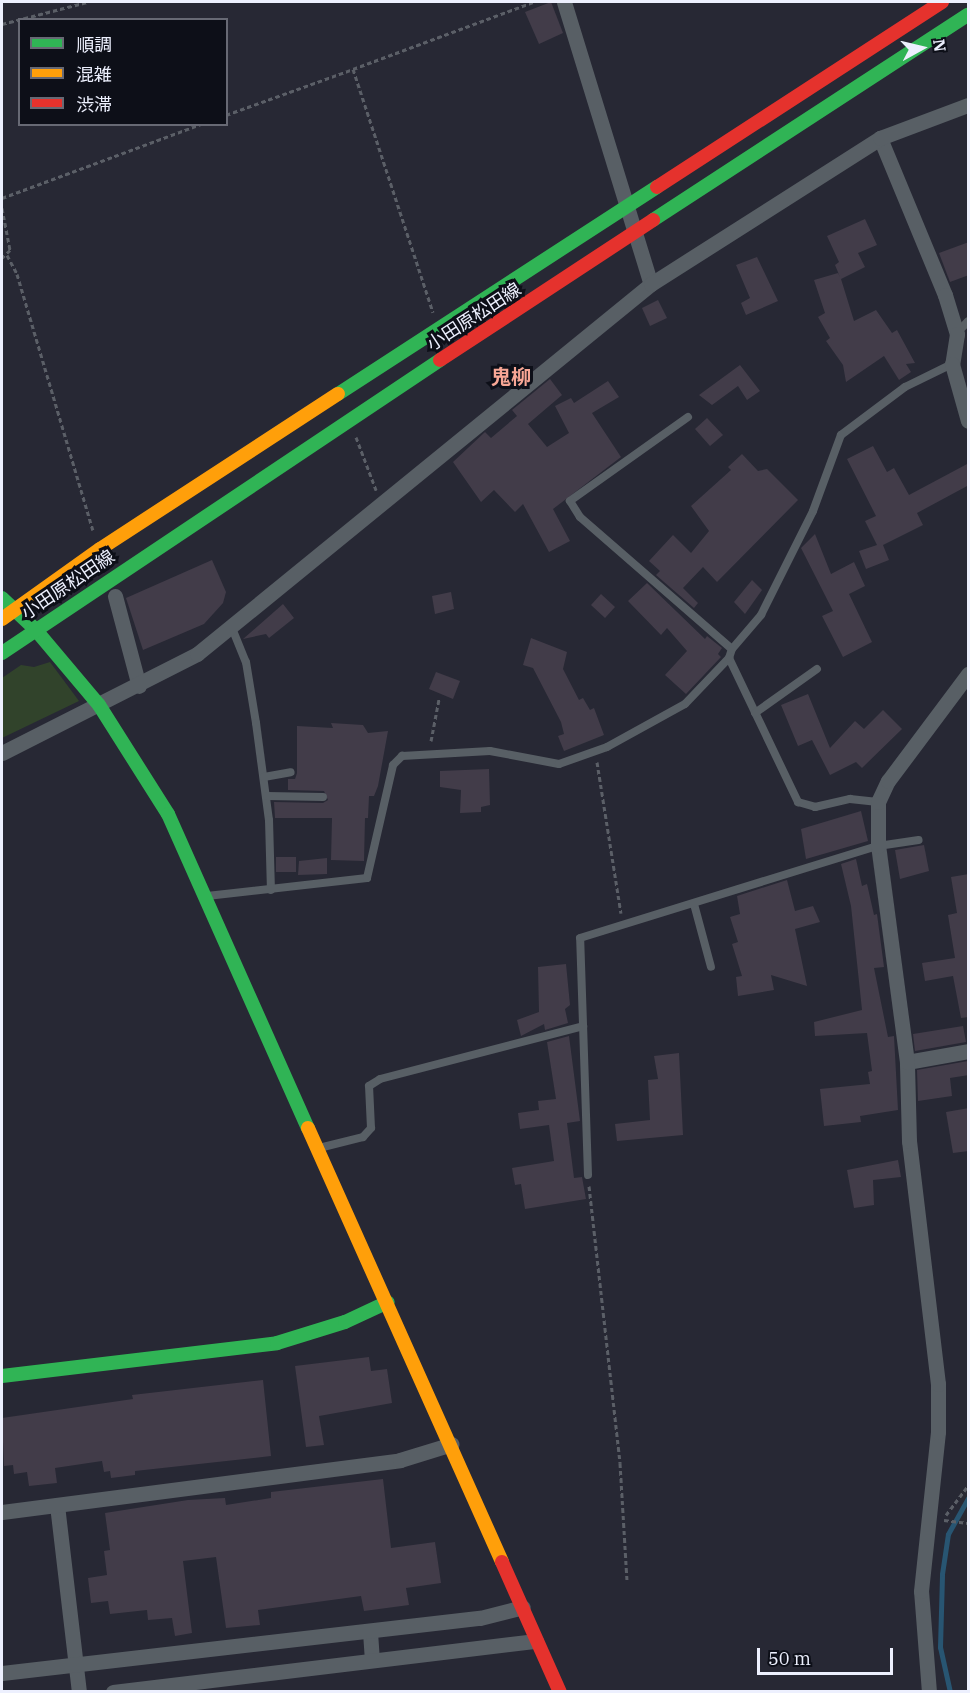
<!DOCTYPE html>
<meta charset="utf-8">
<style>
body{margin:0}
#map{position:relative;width:970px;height:1693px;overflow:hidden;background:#272834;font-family:"IBM Plex Serif","Noto Sans JP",serif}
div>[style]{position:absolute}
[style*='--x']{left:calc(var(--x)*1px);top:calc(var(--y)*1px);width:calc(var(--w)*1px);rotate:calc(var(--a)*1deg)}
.green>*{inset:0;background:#31432b}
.stream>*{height:5px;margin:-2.5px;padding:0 2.5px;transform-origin:2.5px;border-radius:2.5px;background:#285572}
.building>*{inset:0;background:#423c49}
.path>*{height:3px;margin-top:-1.5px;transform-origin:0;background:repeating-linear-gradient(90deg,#5b5f67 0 4.5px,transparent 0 7.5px)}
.lane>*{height:8px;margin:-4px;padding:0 4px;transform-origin:4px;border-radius:4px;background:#585f65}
.street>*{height:15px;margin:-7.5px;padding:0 7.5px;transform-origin:7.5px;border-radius:7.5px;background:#585f65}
.fast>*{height:14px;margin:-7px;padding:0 7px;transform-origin:7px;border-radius:7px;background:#30b455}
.slow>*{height:14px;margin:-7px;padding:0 7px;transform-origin:7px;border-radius:7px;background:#ff9f0a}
.jam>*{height:14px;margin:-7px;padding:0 7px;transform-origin:7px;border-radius:7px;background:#e5322d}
span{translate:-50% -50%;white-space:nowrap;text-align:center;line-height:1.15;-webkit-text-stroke:6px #0d0f18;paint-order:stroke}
.street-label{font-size:18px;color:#edf0fe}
.neighbourhood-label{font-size:20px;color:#f7a695;font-weight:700}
.frame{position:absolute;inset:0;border:3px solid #edf0fe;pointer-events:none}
.legend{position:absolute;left:18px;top:18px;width:210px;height:108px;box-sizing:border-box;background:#0d0f18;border:2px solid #676974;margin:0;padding:8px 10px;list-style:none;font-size:18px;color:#edf0fe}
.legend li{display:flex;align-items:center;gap:12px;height:30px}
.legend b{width:30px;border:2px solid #676974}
.north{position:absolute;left:892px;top:18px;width:60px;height:60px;-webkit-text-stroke:4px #0d0f18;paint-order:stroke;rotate:82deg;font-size:16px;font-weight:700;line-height:24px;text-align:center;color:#edf0fe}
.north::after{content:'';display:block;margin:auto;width:21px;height:27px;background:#edf0fe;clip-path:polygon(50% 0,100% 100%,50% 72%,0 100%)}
.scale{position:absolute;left:757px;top:1648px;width:136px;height:27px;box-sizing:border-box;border:3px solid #edf0fe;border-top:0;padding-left:8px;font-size:18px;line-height:21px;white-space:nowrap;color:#edf0fe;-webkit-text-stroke:4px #0d0f18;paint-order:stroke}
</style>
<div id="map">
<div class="green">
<div style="clip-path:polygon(50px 662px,79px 701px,2px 738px,2px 678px,21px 665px,34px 667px)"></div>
</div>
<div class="stream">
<div style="--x:950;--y:1692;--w:46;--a:-102.5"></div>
<div style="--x:940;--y:1647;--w:73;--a:-88.4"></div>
<div style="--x:942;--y:1574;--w:40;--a:-81.5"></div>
<div style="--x:948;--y:1534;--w:41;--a:-60.9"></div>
</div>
<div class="building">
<div style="clip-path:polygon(551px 2px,563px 33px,539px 44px,525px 12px)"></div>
<div style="clip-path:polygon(865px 219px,877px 245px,858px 253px,865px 267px,841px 279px,854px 321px,876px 310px,892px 333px,897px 330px,915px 363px,906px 364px,911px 372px,899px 380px,884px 356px,846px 382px,843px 365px,826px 341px,830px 338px,818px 317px,825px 313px,814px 280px,838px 273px,840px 277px,835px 265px,839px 262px,827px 236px)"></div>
<div style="clip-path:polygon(969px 242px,969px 275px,950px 282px,939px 253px)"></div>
<div style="clip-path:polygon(757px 257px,778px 301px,746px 315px,741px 303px,750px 298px,736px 265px)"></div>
<div style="clip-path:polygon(658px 300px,667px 318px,650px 326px,642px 308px)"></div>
<div style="clip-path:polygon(740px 365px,760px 391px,747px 400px,738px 386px,712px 405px,699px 395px)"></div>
<div style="clip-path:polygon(550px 379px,562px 395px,528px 424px,547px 447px,569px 433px,555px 406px,571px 398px,574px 403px,608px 381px,619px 397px,592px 413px,621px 457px,553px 509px,570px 541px,549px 552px,523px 504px,515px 512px,494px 490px,481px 502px,453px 462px,485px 432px,491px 438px,517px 416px,512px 410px)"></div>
<div style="clip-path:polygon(707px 418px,723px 435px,710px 446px,695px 429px)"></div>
<div style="clip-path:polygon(873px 446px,887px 472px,894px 468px,909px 495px,969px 463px,969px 485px,917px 513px,923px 525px,883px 545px,889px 560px,866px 569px,859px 551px,877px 545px,865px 521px,876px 516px,847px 459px)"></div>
<div style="clip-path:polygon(742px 454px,758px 471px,767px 469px,798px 500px,717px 582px,703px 567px,683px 588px,698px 603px,694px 608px,656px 575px,660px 571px,649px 561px,673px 535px,691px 553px,709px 531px,691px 506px,731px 470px,728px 467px)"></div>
<div style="clip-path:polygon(815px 534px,831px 574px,854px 562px,865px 586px,849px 594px,872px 642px,843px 657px,822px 616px,833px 611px,801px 548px)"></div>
<div style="clip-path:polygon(212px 560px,226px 592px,223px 603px,204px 624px,143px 650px,126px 598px)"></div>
<div style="clip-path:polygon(752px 580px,762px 590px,745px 614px,734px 602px)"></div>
<div style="clip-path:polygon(647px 583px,705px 639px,707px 636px,722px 648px,718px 654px,721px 657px,686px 694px,665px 675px,687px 651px,667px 628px,661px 635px,628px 601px)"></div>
<div style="clip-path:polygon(451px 592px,454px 609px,435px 614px,432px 596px)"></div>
<div style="clip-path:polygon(601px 594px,615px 607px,605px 618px,591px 605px)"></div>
<div style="clip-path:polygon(283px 604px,294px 618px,269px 638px,266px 634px,243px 639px)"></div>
<div style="clip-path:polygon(531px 638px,567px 652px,563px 669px,579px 700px,583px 698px,590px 710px,594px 708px,604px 735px,564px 751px,558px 736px,564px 734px,561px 722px,533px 668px,523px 665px)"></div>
<div style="clip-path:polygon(436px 672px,460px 681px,453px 699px,429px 689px)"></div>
<div style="clip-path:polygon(808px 694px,830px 748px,855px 721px,864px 729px,883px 710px,902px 729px,862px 768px,856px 762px,830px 775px,812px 740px,798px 746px,781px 705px)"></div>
<div style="clip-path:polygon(331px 723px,363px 725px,368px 733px,388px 731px,378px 786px,374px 796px,369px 796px,368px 818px,365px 818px,364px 861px,331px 860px,332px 818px,275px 818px,274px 802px,323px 803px,328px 800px,324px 791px,288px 790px,288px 779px,295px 779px,297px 773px,297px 726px,333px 728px)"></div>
<div style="clip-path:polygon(489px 769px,490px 805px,481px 807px,481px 812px,460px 813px,461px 790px,440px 787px,440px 771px)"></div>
<div style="clip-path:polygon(861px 811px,868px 841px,806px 859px,801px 829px)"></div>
<div style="clip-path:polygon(924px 845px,929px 871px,900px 879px,895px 850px)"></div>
<div style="clip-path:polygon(276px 857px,296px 857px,296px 872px,276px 872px)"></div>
<div style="clip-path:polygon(327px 858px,327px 874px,298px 875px,299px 861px)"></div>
<div style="clip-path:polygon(856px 859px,862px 886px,867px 884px,874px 915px,877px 914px,884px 967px,874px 968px,888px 1037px,894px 1036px,898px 1110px,860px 1116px,861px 1122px,824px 1126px,820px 1089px,870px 1084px,868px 1072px,872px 1071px,867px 1033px,815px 1036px,814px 1022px,862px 1010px,851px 906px,841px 864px)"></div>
<div style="clip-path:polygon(969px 874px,969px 1017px,961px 1018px,953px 976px,925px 981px,922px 963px,955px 958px,948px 915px,957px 913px,951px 877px)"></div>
<div style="clip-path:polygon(787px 880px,795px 911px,813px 906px,820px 922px,795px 929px,807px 986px,771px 975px,774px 990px,738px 996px,736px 977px,742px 976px,732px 944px,738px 942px,730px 917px,740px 914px,737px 896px)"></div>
<div style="clip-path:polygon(566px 964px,570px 1005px,565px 1009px,568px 1023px,545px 1030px,544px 1024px,521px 1036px,517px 1020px,539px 1012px,538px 967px)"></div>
<div style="clip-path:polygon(963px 1026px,966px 1042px,915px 1051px,913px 1034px)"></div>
<div style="clip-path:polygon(569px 1036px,580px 1121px,567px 1123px,574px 1178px,582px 1177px,586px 1199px,525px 1209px,521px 1184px,515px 1185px,512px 1168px,554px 1161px,549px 1125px,520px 1129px,518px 1113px,539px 1110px,538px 1101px,556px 1099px,547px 1042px)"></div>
<div style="clip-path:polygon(679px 1053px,683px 1135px,617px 1141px,615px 1124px,650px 1120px,648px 1080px,658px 1079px,654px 1056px)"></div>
<div style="clip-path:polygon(968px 1061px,969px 1075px,950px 1078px,952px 1096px,918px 1101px,917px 1070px)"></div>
<div style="clip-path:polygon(969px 1108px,969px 1151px,953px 1153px,946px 1112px)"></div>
<div style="clip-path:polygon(898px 1160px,901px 1177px,873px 1180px,874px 1205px,854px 1208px,847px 1170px)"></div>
<div style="clip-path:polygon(369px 1357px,371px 1371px,387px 1369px,392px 1403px,319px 1416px,324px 1445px,306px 1447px,295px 1366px)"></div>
<div style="clip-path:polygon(263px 1380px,271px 1456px,135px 1471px,135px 1475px,111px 1478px,110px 1471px,104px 1472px,102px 1461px,55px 1468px,57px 1483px,29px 1486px,27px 1472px,14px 1474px,13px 1465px,4px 1466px,2px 1418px,133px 1399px,132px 1395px)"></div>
<div style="clip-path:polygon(383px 1479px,391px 1548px,435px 1542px,441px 1583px,406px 1588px,409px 1605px,364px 1611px,361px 1596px,258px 1610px,260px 1625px,226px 1628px,216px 1557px,183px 1561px,192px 1633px,175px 1636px,172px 1618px,148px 1620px,147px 1610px,110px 1614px,108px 1601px,91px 1603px,88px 1578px,107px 1575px,104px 1551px,110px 1550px,105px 1513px,188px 1500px,225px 1498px,226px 1505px,271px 1498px,271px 1492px)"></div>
</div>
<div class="path">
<div style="--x:2;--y:24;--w:88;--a:-14.5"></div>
<div style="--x:353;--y:69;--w:192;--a:-20.4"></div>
<div style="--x:226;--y:115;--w:135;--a:-19.9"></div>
<div style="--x:353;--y:69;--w:256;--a:71.8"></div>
<div style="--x:2;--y:198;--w:212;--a:-20.4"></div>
<div style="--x:2;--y:208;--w:43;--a:79.2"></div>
<div style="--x:10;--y:250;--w:11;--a:135"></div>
<div style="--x:7;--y:255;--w:21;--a:62"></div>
<div style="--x:17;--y:274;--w:267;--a:73.5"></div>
<div style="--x:356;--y:437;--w:57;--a:69.3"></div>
<div style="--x:431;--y:741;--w:43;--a:-79.2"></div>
<div style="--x:597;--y:762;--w:153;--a:81"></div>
<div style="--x:589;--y:1186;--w:279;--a:83.6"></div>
<div style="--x:620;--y:1463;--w:118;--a:86.6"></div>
<div style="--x:946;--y:1515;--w:36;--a:-53"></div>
<div style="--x:944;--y:1520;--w:24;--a:7"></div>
</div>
<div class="lane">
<div style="--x:957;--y:333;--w:16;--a:-47"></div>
<div style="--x:688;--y:417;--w:145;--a:144.6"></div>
<div style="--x:570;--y:501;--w:19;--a:58"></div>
<div style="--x:580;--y:517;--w:201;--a:41"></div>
<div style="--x:232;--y:628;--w:37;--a:68"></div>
<div style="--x:246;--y:662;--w:62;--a:80.7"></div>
<div style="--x:256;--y:723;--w:98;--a:82.4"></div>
<div style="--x:269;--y:820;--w:70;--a:88.4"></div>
<div style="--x:729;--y:658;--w:160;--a:64.4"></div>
<div style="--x:798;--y:802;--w:18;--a:16"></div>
<div style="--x:815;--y:807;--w:36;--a:-13"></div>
<div style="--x:850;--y:799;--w:28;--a:6"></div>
<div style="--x:755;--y:713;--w:76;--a:-35.4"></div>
<div style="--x:264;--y:777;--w:27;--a:-10"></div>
<div style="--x:267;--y:796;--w:56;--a:1"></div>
<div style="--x:207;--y:896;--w:161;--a:-6.4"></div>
<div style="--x:367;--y:878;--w:116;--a:-77"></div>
<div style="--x:393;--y:765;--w:13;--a:-45"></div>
<div style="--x:402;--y:756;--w:88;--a:-3.3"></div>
<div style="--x:490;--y:751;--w:70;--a:10.7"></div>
<div style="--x:559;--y:764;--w:51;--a:-19.5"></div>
<div style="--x:607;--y:747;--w:89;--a:-28.9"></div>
<div style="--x:685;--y:704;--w:64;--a:-46.3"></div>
<div style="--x:729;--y:658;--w:9;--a:-72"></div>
<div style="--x:732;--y:649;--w:45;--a:-49.5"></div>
<div style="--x:761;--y:615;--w:116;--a:-63.4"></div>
<div style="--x:813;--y:511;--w:81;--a:-69.8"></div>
<div style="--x:841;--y:435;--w:80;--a:-36.9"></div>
<div style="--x:905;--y:387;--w:52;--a:-26.1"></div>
<div style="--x:694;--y:904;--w:65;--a:74.9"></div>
<div style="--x:319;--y:1148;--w:45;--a:-14"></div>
<div style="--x:363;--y:1137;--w:12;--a:-48"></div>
<div style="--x:371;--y:1128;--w:42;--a:-92.7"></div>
<div style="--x:369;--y:1086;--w:13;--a:-32"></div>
<div style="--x:380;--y:1079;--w:210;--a:-14.6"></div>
<div style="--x:588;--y:1175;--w:237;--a:-91.9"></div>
<div style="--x:580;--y:938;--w:312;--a:-17.2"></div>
<div style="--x:878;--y:846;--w:41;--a:-8.3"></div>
</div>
<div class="street">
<div style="--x:564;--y:2;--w:295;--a:72.9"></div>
<div style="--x:880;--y:138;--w:170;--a:67.5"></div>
<div style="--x:945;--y:295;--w:41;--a:72.9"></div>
<div style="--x:957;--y:334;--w:30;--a:99"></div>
<div style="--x:952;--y:364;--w:59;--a:74.3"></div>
<div style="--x:115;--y:596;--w:93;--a:75.1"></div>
<div style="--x:2;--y:753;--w:219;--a:-26.9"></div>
<div style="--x:197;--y:654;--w:586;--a:-39.18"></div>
<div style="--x:651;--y:284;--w:272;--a:-32.5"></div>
<div style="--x:880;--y:138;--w:94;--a:-20.6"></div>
<div style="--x:907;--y:1062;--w:62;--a:-10.2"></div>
<div style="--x:57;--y:1505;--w:188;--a:83.3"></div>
<div style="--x:2;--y:1512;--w:401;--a:-7.4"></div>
<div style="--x:400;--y:1460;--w:54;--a:-17.1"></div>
<div style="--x:370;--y:1632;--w:28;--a:86"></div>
<div style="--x:2;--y:1673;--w:481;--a:-6.6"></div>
<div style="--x:480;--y:1618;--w:44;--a:-14.3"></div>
<div style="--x:113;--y:1692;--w:426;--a:-6.9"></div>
<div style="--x:929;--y:1692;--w:101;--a:-94.5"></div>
<div style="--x:921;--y:1591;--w:160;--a:-83.9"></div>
<div style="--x:938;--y:1432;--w:48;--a:-90"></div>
<div style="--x:938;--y:1384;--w:245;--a:-96.8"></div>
<div style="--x:909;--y:1141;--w:79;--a:-91.5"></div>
<div style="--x:907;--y:1062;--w:218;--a:-97.6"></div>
<div style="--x:878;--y:846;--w:44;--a:-90"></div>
<div style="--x:878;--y:802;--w:23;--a:-65"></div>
<div style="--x:888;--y:781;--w:134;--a:-53.2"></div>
</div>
<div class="fast">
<div style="--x:653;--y:220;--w:376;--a:-33.1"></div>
<div style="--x:338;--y:394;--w:380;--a:-33"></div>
<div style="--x:2;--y:598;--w:45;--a:43.2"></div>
<div style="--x:35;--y:629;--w:99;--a:49.9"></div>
<div style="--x:99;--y:705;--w:129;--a:57.7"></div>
<div style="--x:168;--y:814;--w:344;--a:66"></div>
<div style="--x:2;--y:653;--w:527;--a:-33.78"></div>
<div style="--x:2;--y:1376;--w:277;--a:-6.8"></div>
<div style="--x:277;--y:1343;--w:71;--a:-17.2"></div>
<div style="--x:345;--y:1322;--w:47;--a:-24.9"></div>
</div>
<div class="slow">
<div style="--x:2;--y:619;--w:120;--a:-35.5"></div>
<div style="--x:100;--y:549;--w:284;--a:-33.1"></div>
<div style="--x:308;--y:1128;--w:475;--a:65.9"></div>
</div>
<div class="jam">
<div style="--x:657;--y:187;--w:340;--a:-33"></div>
<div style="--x:440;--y:360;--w:255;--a:-33.3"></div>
<div style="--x:502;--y:1562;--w:142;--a:66"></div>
</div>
<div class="street-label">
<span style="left:474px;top:317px;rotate:-33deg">小田原松田線</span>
<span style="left:68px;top:585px;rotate:-34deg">小田原松田線</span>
</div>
<div class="neighbourhood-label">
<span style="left:511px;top:376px">鬼柳</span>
</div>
<div class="frame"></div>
<ul class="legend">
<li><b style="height:8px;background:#30b455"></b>順調</li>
<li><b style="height:8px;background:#ff9f0a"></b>混雑</li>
<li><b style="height:8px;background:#e5322d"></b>渋滞</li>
</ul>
<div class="north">N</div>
<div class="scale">50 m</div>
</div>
